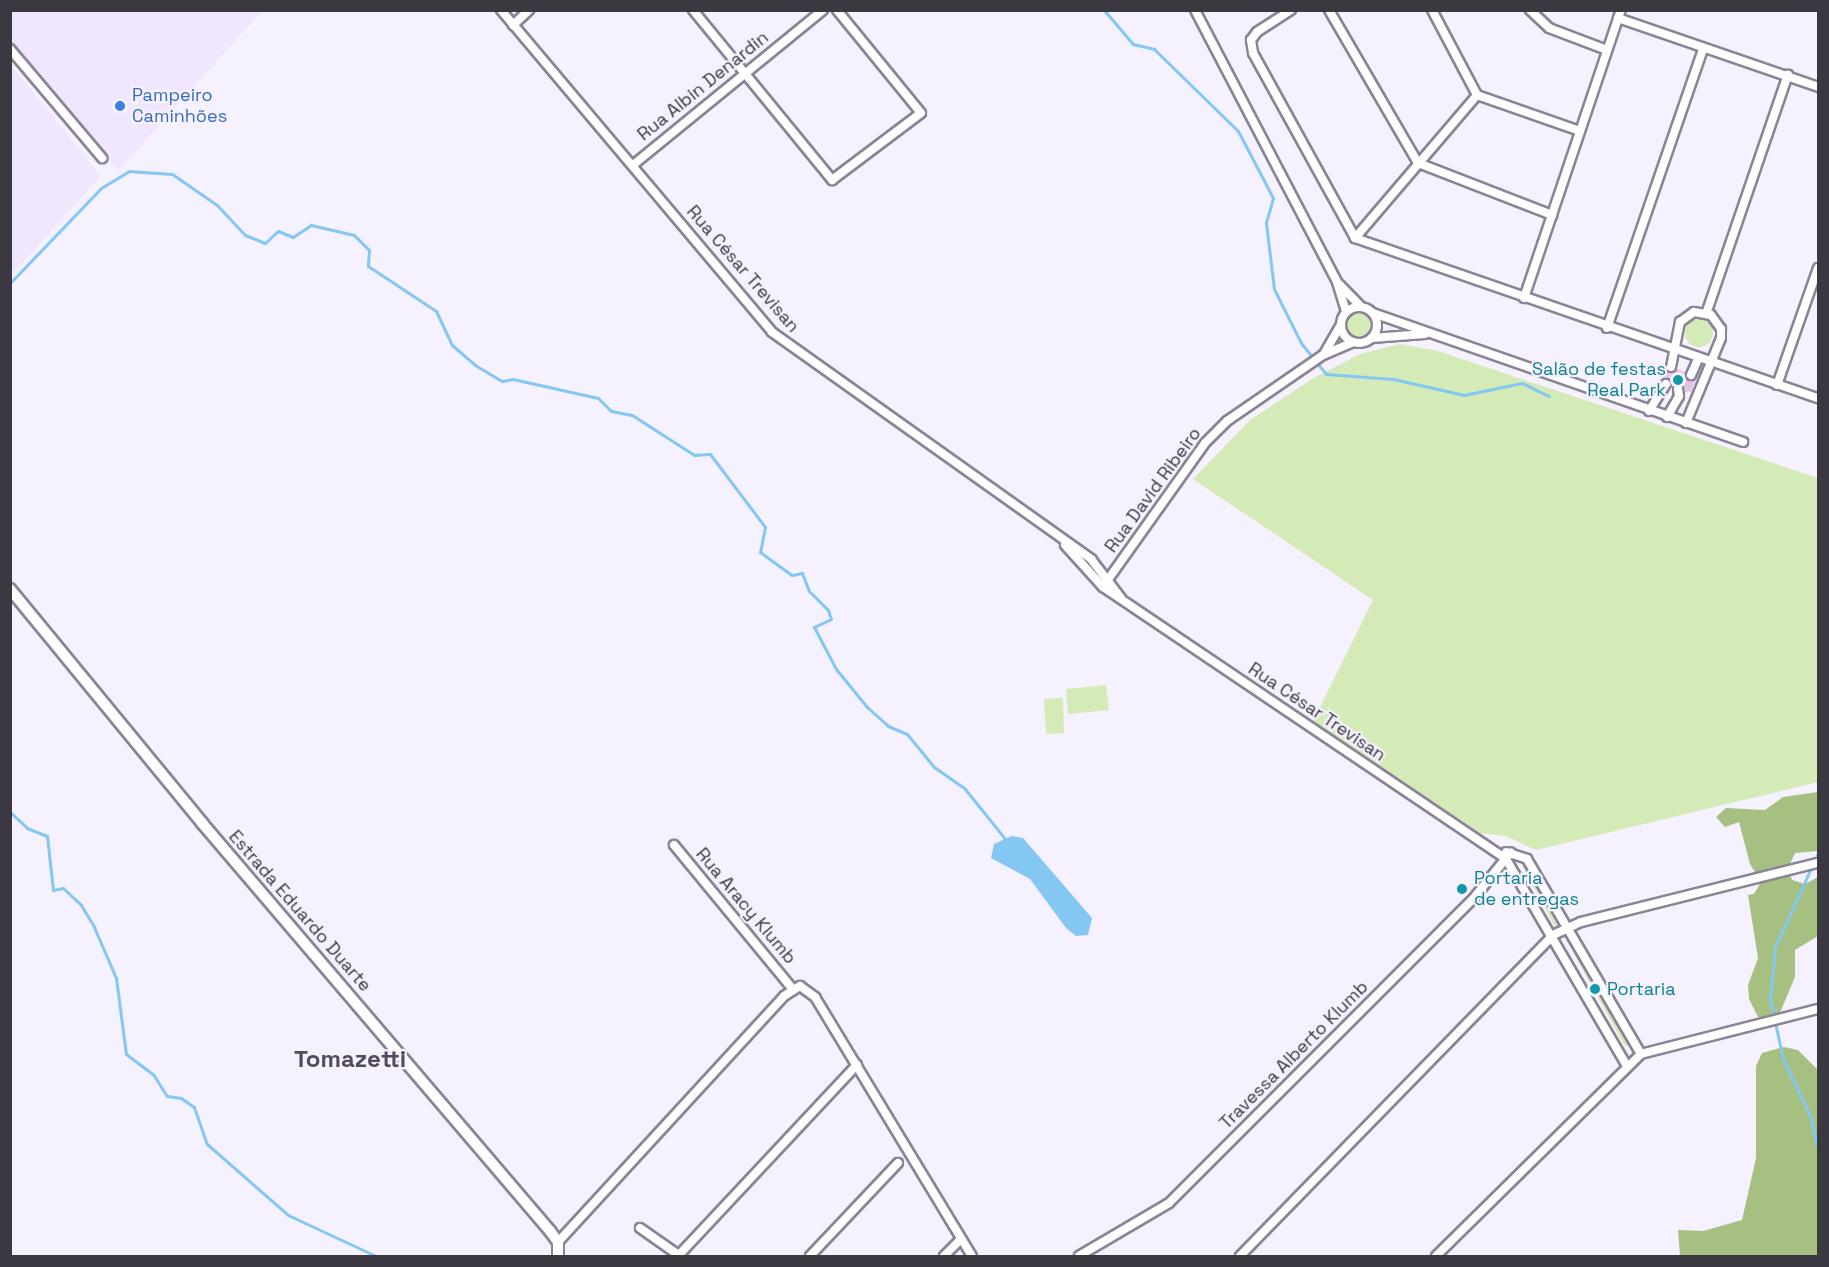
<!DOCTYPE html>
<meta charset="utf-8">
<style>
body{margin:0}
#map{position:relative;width:1829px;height:1267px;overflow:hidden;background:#f6f1fe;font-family:"Space Grotesk",sans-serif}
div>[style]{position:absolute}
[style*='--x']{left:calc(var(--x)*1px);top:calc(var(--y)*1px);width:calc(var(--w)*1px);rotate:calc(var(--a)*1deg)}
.built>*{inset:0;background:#f0e7fe}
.green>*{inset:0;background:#d4ebb7}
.round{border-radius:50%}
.forest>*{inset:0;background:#a5c080}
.water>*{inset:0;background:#83c7f2}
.stream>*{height:3px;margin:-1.5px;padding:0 1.5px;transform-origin:1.5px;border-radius:1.5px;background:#83c7f2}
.building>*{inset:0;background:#f1bcf1}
.minor-tunnel>*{height:8px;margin-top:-4px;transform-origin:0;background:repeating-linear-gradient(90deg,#d1ccd8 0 8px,transparent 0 12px)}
.roads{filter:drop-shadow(2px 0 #8b8396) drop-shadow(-2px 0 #8b8396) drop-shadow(0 2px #8b8396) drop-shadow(0 -2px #8b8396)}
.minor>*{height:8px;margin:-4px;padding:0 4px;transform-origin:4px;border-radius:4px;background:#fff}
.minor>.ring{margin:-4px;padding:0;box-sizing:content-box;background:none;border:8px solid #fff;border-radius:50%}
.tertiary>*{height:10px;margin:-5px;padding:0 5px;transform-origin:5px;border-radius:5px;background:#fff}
.dots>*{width:16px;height:16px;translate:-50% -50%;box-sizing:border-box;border:3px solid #f6f1fe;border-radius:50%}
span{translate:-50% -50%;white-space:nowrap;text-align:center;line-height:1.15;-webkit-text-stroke:4.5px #f6f1fe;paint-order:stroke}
.street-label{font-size:18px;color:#3c3841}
.shop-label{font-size:18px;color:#366cbe}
.left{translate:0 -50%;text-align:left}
.culture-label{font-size:18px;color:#0d838f}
.right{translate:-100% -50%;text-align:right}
.district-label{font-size:24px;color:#534b5d;font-weight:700}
.frame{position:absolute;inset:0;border:12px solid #3c3841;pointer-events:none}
</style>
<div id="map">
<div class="built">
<div style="clip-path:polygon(10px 11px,262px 11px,118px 171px,11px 41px)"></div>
<div style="clip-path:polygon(11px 65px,101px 176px,11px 275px,10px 275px)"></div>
</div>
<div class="green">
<div class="round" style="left:1346px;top:313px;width:24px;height:24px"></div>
<div class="round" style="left:1685px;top:319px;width:28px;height:28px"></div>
<div style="clip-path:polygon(1400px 344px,1438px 351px,1818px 478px,1818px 782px,1536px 850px,1505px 836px,1480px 833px,1313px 721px,1373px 600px,1193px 479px,1250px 420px,1312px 379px,1360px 354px)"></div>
<div style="clip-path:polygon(1106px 685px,1109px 710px,1068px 714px,1066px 689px)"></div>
<div style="clip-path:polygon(1063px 698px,1064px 733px,1046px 734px,1044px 699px)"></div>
<div style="clip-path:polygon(1522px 865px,1526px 866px,1558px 927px,1555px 927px)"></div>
<div style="clip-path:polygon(1564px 936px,1629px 1041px,1629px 1045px,1625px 1046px)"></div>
</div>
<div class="forest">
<div style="clip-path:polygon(1818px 792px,1818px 851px,1795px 853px,1788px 868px,1792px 880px,1805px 884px,1818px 877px,1818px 936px,1795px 950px,1795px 977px,1777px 1020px,1758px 1017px,1749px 999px,1748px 985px,1758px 958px,1748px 895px,1754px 894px,1761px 882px,1750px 864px,1739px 822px,1725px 827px,1716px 817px,1726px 808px,1765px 810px,1783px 797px)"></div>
<div style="clip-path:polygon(1784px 1047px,1798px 1050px,1818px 1070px,1818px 1256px,1680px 1256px,1678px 1230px,1703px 1231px,1742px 1220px,1756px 1158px,1756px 1066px,1762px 1053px)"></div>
</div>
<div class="water">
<div style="clip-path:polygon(1012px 836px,1023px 838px,1092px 918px,1088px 935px,1076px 936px,1066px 928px,1030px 879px,991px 858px,994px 844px)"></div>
</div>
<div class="stream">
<div style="--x:1104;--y:10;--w:45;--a:49.5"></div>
<div style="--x:1133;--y:44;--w:22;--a:13"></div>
<div style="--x:1154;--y:49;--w:117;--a:44.3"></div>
<div style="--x:1238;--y:131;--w:76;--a:62.4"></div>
<div style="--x:1273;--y:198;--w:26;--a:106"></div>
<div style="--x:1266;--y:223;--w:66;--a:83.1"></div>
<div style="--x:1274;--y:289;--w:60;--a:63.4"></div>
<div style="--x:1301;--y:343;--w:40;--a:51"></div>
<div style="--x:1326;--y:374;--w:67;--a:4.3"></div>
<div style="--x:1393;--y:379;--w:73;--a:12.7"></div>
<div style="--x:1464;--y:395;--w:59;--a:-11.7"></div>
<div style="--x:1522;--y:383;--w:30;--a:26"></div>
<div style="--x:10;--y:283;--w:132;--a:-46.2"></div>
<div style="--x:101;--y:188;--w:33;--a:-31"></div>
<div style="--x:129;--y:171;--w:43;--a:4"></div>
<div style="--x:172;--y:174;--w:55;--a:34.6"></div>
<div style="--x:217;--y:205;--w:41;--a:47"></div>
<div style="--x:245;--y:235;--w:22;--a:22"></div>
<div style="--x:265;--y:243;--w:18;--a:-43"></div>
<div style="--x:278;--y:231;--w:16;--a:22"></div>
<div style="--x:293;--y:237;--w:22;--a:-34"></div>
<div style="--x:311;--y:225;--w:44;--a:13.1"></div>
<div style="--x:354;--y:235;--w:21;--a:45"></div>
<div style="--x:369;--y:250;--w:16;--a:94"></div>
<div style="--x:368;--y:266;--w:82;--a:33.5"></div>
<div style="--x:436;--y:311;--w:38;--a:65"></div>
<div style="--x:452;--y:345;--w:30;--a:41"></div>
<div style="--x:475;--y:365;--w:31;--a:31"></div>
<div style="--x:502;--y:381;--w:11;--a:-10"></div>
<div style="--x:513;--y:379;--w:87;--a:12.6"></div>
<div style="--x:598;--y:398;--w:18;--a:45"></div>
<div style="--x:611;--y:411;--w:21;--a:11"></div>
<div style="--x:632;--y:415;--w:74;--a:32.8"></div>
<div style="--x:694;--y:455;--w:16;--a:-4"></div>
<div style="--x:710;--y:454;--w:91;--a:53"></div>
<div style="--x:765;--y:527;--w:25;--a:101"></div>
<div style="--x:760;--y:552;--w:39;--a:36"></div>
<div style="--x:792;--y:575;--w:10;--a:-11"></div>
<div style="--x:802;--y:573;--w:19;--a:69"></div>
<div style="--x:809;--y:591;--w:27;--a:45"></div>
<div style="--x:828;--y:610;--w:9;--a:72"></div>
<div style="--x:831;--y:619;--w:19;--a:155"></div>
<div style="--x:814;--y:627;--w:47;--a:62.4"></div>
<div style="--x:836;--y:669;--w:49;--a:50.8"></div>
<div style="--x:867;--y:707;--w:28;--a:42"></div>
<div style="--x:888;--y:726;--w:21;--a:23"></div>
<div style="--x:907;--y:734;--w:43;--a:50.7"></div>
<div style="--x:934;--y:767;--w:38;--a:35"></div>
<div style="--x:965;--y:789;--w:65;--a:51.2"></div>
<div style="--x:10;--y:812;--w:23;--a:43"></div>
<div style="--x:27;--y:828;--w:22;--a:22"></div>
<div style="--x:47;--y:836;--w:54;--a:83.7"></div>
<div style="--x:53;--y:890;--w:10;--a:-11"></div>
<div style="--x:63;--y:888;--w:25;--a:43"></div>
<div style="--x:81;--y:905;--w:26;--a:59"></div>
<div style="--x:94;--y:927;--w:56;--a:66.7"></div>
<div style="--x:116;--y:978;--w:77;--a:82.5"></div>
<div style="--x:126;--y:1054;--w:34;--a:37"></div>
<div style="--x:153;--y:1074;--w:26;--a:58"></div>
<div style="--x:167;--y:1096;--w:14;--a:8"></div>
<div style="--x:181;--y:1098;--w:16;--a:35"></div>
<div style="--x:194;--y:1107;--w:39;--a:71"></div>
<div style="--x:207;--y:1144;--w:108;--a:41.2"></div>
<div style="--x:288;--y:1215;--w:97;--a:25"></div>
<div style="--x:1814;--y:862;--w:10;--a:-66"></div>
<div style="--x:1811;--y:868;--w:87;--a:114.5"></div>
<div style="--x:1775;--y:947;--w:52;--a:95.5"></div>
<div style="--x:1770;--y:999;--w:61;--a:77.8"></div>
<div style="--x:1783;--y:1059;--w:62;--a:64.3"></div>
<div style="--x:1810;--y:1115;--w:37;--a:77"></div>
</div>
<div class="building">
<div style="clip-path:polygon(1677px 369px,1685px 372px,1688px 381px,1695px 380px,1691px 393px,1681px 383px,1672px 386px,1670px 379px,1663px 379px,1665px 370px,1670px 373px)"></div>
</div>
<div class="minor-tunnel">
<div style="--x:1666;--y:384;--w:18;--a:-74"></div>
<div style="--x:1678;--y:389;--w:18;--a:-63"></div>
<div style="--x:1684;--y:391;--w:17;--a:-66"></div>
</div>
<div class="roads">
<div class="minor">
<div style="--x:501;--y:10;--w:421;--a:49.9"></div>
<div style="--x:772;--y:332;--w:392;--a:35.4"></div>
<div style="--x:1091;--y:559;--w:49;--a:52.4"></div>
<div style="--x:693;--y:10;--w:220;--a:50.7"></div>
<div style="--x:832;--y:180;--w:111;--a:-37"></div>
<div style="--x:921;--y:113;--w:133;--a:-129.2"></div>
<div style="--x:1195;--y:10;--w:307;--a:62.4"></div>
<div style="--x:1337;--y:282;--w:31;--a:73"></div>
<div style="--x:1291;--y:10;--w:40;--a:147.1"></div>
<div style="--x:1257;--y:32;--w:10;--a:127"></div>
<div style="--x:1251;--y:40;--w:13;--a:81"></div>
<div style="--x:1253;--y:53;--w:211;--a:61.1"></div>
<div style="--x:1355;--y:238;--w:490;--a:19.1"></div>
<div style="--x:1329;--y:10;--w:177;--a:59.8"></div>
<div style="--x:1418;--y:163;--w:144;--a:21.2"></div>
<div style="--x:1432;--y:10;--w:96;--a:62.1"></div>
<div style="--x:1477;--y:95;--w:109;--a:19.3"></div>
<div style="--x:1530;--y:10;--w:26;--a:43"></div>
<div style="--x:1549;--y:28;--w:62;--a:20.8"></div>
<div style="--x:1618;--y:18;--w:212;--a:19"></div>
<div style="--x:513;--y:25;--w:22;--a:-43"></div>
<div style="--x:10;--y:49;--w:143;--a:49.8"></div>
<div style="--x:633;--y:165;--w:245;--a:-39.2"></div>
<div style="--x:1355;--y:238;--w:188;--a:-49.5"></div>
<div style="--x:1340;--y:285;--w:29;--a:46"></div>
<div style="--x:1524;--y:298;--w:304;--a:-71.4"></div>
<div class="ring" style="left:1341px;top:307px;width:28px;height:28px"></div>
<div style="--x:1373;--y:313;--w:392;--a:19.2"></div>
<div style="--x:1706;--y:314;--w:253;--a:-71.1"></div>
<div style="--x:1607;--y:328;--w:295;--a:-71"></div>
<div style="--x:1372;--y:338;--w:53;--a:-4.3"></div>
<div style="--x:1324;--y:354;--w:34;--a:-60"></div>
<div style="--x:1671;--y:367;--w:46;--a:-78.7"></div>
<div style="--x:1680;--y:322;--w:17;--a:-36"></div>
<div style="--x:1694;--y:312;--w:17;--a:10"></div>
<div style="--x:1711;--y:315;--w:17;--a:54"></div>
<div style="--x:1721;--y:329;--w:9;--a:90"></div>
<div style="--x:1721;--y:338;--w:92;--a:112.4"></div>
<div style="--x:1691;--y:375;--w:17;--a:-66"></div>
<div style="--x:1777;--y:385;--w:124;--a:-70.7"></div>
<div style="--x:1649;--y:411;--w:32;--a:-58"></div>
<div style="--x:1667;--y:417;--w:24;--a:-60"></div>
<div style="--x:1679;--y:396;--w:7;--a:-98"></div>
<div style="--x:1065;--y:545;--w:57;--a:47.9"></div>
<div style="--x:1103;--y:587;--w:486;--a:34"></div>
<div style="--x:1506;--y:859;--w:240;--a:59.7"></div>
<div style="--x:1107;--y:581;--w:169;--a:-54.6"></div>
<div style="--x:1205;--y:443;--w:31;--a:-45"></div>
<div style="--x:1227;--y:421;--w:116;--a:-34.5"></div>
<div style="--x:1323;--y:355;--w:33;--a:-23"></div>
<div style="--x:674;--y:845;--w:185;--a:50.5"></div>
<div style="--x:1506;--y:852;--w:22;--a:18"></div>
<div style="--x:1527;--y:859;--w:226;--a:59.7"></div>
<div style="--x:640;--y:1228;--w:49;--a:35"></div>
<div style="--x:558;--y:1242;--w:334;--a:-47.4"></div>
<div style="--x:784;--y:996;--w:19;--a:-32"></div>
<div style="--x:800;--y:986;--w:19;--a:36"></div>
<div style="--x:815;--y:997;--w:303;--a:58.8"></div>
<div style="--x:678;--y:1256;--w:262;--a:-46.9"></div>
<div style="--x:810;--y:1256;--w:128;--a:-46.6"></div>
<div style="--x:944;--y:1256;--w:24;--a:-45"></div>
<div style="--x:1079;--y:1256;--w:104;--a:-30.5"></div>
<div style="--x:1169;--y:1203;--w:430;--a:-45"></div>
<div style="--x:1473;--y:899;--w:60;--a:-51"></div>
<div style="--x:1240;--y:1256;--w:448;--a:-45.7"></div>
<div style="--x:1553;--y:935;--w:31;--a:-25"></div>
<div style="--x:1581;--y:922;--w:244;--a:-14"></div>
<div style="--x:1436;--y:1256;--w:288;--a:-44.6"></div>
<div style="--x:1641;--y:1054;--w:183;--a:-14.3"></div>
</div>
<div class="tertiary">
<div style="--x:10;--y:589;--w:303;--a:50.6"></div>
<div style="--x:202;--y:823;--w:536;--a:49.54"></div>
<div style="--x:550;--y:1231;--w:14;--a:54"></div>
<div style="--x:558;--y:1242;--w:14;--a:90"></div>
</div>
</div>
<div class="dots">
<div style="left:120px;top:106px;background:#3f7fe0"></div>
<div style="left:1678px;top:380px;background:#0f9aa8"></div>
<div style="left:1462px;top:889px;background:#0f9aa8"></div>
<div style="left:1595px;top:989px;background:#0f9aa8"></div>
</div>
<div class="street-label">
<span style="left:703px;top:86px;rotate:-39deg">Rua Albin Denardin</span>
<span style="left:743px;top:269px;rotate:49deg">Rua César Trevisan</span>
<span style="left:1153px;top:490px;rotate:-54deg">Rua David Ribeiro</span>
<span style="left:1317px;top:712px;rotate:34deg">Rua César Trevisan</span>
<span style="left:746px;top:906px;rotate:50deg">Rua Aracy Klumb</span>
<span style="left:300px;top:911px;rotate:49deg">Estrada Eduardo Duarte</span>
<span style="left:1294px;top:1055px;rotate:-45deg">Travessa Alberto Klumb</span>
</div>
<div class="shop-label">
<span class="left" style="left:132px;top:106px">Pampeiro<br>Caminhões</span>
</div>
<div class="culture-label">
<span class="right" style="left:1666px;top:380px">Salão de festas<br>Real Park</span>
<span class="left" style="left:1474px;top:889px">Portaria<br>de entregas</span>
<span class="left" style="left:1607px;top:989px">Portaria</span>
</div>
<div class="district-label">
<span style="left:350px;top:1059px">Tomazetti</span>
</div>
<div class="frame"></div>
</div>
